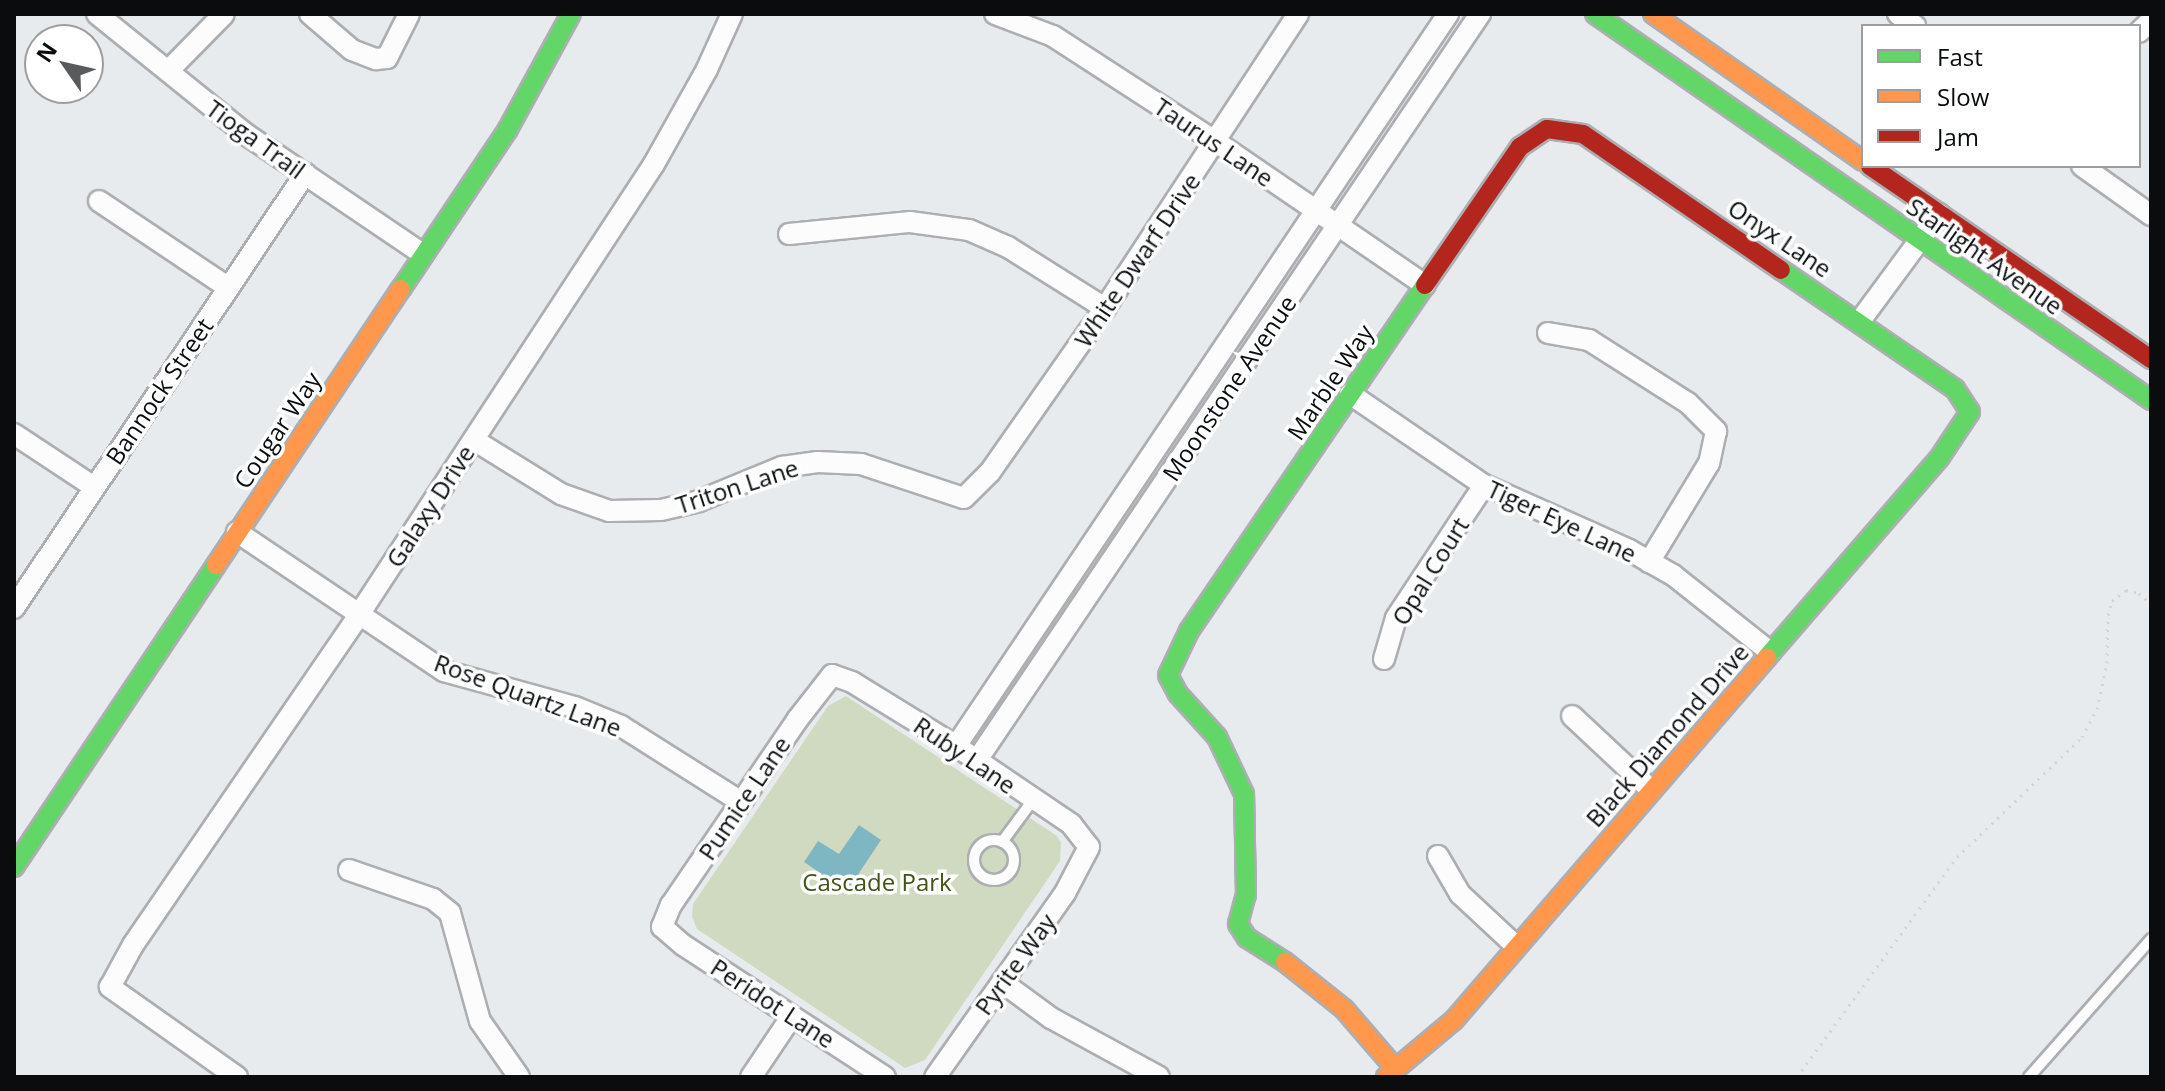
<!DOCTYPE html>
<style>
body{margin:0}
#map{position:relative;width:2165px;height:1091px;overflow:hidden;background:#e8ebee;font-family:"Open Sans",sans-serif}
div>[style]{position:absolute}
[style*='--x']{left:calc(var(--x)*1px);top:calc(var(--y)*1px);width:calc(var(--w)*1px);rotate:calc(var(--a)*1deg)}
.green>*{inset:0;background:#d0dac1}
.water>*{inset:0;background:#7eb6c1}
.path>*{height:3px;margin-top:-1.5px;transform-origin:0;background:repeating-linear-gradient(90deg,#d4d4d5 0 2px,transparent 0 8px)}
.roads{filter:drop-shadow(2px 0 #acaeb2) drop-shadow(-2px 0 #acaeb2) drop-shadow(0 2px #acaeb2) drop-shadow(0 -2px #acaeb2)}
.lane>*{height:10px;margin:-5px;padding:0 5px;transform-origin:5px;border-radius:5px;background:#fcfcfc}
.lane>.ring{margin:-5px;padding:0;box-sizing:content-box;background:none;border:10px solid #fcfcfc;border-radius:50%}
.street>*{height:20px;margin:-10px;padding:0 10px;transform-origin:10px;border-radius:10px;background:#fcfcfc}
.fast>*{height:18px;margin:-9px;padding:0 9px;transform-origin:9px;border-radius:9px;background:#63d668}
.slow>*{height:18px;margin:-9px;padding:0 9px;transform-origin:9px;border-radius:9px;background:#ff974d}
.jam>*{height:18px;margin:-9px;padding:0 9px;transform-origin:9px;border-radius:9px;background:#b3261e}
span{translate:-50% -50%;white-space:nowrap;text-align:center;line-height:1.15;-webkit-text-stroke:7px #fff;paint-order:stroke}
.street-label{font-size:24px;color:#0a0c0e}
.park-label{font-size:24px;color:#425315}
.frame{position:absolute;inset:0;border:16px solid #0a0c0e;pointer-events:none}
.legend{position:absolute;left:1861px;top:24px;width:280px;height:144px;box-sizing:border-box;background:#fff;border:2px solid #9d9e9f;margin:0;padding:10px 14px;list-style:none;font-size:24px;color:#0a0c0e}
.legend li{display:flex;align-items:center;gap:16px;height:40px}
.legend b{width:40px;border:2px solid #9d9e9f}
.north{position:absolute;left:24px;top:24px;width:80px;height:80px;box-sizing:border-box;background:#fff;border:2px solid #9d9e9f;border-radius:50%;rotate:304deg;font-size:22px;font-weight:700;line-height:32px;text-align:center;color:#0a0c0e}
.north::after{content:'';display:block;margin:auto;width:28px;height:36px;background:#585a5c;clip-path:polygon(50% 0,100% 100%,50% 72%,0 100%)}
</style>
<div id="map">
<div class="green">
<div style="clip-path:polygon(846px 696px,1057px 836px,1061px 843px,1060px 861px,925px 1060px,905px 1068px,697px 929px,692px 917px,693px 904px,828px 706px)"></div>
</div>
<div class="water">
<div style="clip-path:polygon(859px 825px,881px 840px,847px 891px,804px 862px,818px 841px,839px 854px)"></div>
</div>
<div class="path">
<div style="--x:1797;--y:1077;--w:272;--a:-54"></div>
<div style="--x:1957;--y:857;--w:173;--a:-43.8"></div>
<div style="--x:2082;--y:737;--w:32;--a:-62"></div>
<div style="--x:2097;--y:709;--w:47;--a:-77.7"></div>
<div style="--x:2107;--y:663;--w:48;--a:-88.8"></div>
<div style="--x:2108;--y:615;--w:15;--a:-74"></div>
<div style="--x:2112;--y:601;--w:18;--a:-38"></div>
<div style="--x:2126;--y:590;--w:13;--a:13"></div>
<div style="--x:2139;--y:593;--w:16;--a:43"></div>
</div>
<div class="roads">
<div class="lane">
<div class="ring" style="left:974px;top:840px;width:30px;height:30px"></div>
<div style="--x:1002;--y:842;--w:52;--a:-53.6"></div>
<div style="--x:2029;--y:1077;--w:184;--a:-48.5"></div>
</div>
<div class="street">
<div style="--x:97;--y:14;--w:193;--a:38.9"></div>
<div style="--x:247;--y:135;--w:212;--a:34.1"></div>
<div style="--x:310;--y:14;--w:55;--a:40.6"></div>
<div style="--x:352;--y:50;--w:26;--a:21"></div>
<div style="--x:376;--y:59;--w:11;--a:-5"></div>
<div style="--x:387;--y:58;--w:49;--a:-63.4"></div>
<div style="--x:995;--y:14;--w:62;--a:20.8"></div>
<div style="--x:1053;--y:36;--w:194;--a:33"></div>
<div style="--x:1216;--y:142;--w:253;--a:34.4"></div>
<div style="--x:1898;--y:14;--w:21;--a:35"></div>
<div style="--x:2139;--y:32;--w:16;--a:-43"></div>
<div style="--x:169;--y:70;--w:78;--a:-45.5"></div>
<div style="--x:2082;--y:166;--w:85;--a:35.4"></div>
<div style="--x:99;--y:201;--w:156;--a:33.8"></div>
<div style="--x:789;--y:234;--w:122;--a:-5.7"></div>
<div style="--x:910;--y:222;--w:60;--a:7.7"></div>
<div style="--x:969;--y:230;--w:43;--a:23.6"></div>
<div style="--x:1008;--y:247;--w:115;--a:32.2"></div>
<div style="--x:1860;--y:321;--w:133;--a:-53.6"></div>
<div style="--x:1548;--y:333;--w:42;--a:9.7"></div>
<div style="--x:1589;--y:340;--w:117;--a:32.5"></div>
<div style="--x:1688;--y:403;--w:40;--a:45"></div>
<div style="--x:1716;--y:431;--w:33;--a:102"></div>
<div style="--x:1709;--y:463;--w:116;--a:121.2"></div>
<div style="--x:1350;--y:394;--w:162;--a:34.2"></div>
<div style="--x:1484;--y:485;--w:159;--a:24.1"></div>
<div style="--x:1629;--y:550;--w:51;--a:29.6"></div>
<div style="--x:1673;--y:575;--w:124;--a:38.4"></div>
<div style="--x:14;--y:434;--w:96;--a:33.5"></div>
<div style="--x:474;--y:440;--w:102;--a:31.8"></div>
<div style="--x:561;--y:494;--w:51;--a:19.5"></div>
<div style="--x:609;--y:511;--w:52;--a:-1.1"></div>
<div style="--x:661;--y:510;--w:39;--a:-13"></div>
<div style="--x:699;--y:501;--w:90;--a:-22.3"></div>
<div style="--x:782;--y:467;--w:36;--a:-8"></div>
<div style="--x:818;--y:462;--w:43;--a:2.7"></div>
<div style="--x:861;--y:464;--w:108;--a:18.3"></div>
<div style="--x:964;--y:498;--w:37;--a:-45"></div>
<div style="--x:990;--y:472;--w:200;--a:-55"></div>
<div style="--x:1105;--y:308;--w:352;--a:-56.7"></div>
<div style="--x:237;--y:532;--w:249;--a:33.9"></div>
<div style="--x:444;--y:671;--w:136;--a:15.4"></div>
<div style="--x:575;--y:707;--w:50;--a:22.4"></div>
<div style="--x:621;--y:726;--w:142;--a:32.3"></div>
<div style="--x:14;--y:608;--w:523;--a:-56.16"></div>
<div style="--x:1384;--y:659;--w:43;--a:-73.7"></div>
<div style="--x:1396;--y:618;--w:159;--a:-56.5"></div>
<div style="--x:1572;--y:716;--w:108;--a:43.1"></div>
<div style="--x:956;--y:746;--w:882;--a:-56.09"></div>
<div style="--x:977;--y:760;--w:900;--a:-56.01"></div>
<div style="--x:1438;--y:856;--w:44;--a:59.9"></div>
<div style="--x:1460;--y:894;--w:76;--a:42.9"></div>
<div style="--x:349;--y:870;--w:89;--a:19"></div>
<div style="--x:433;--y:899;--w:22;--a:39"></div>
<div style="--x:450;--y:913;--w:112;--a:74.5"></div>
<div style="--x:480;--y:1021;--w:68;--a:55.1"></div>
<div style="--x:1002;--y:982;--w:61;--a:36.3"></div>
<div style="--x:1051;--y:1018;--w:123;--a:28.6"></div>
<div style="--x:237;--y:1077;--w:156;--a:-144.7"></div>
<div style="--x:110;--y:987;--w:48;--a:-61.3"></div>
<div style="--x:133;--y:945;--w:399;--a:-55.6"></div>
<div style="--x:358;--y:616;--w:540;--a:-56.78"></div>
<div style="--x:654;--y:164;--w:109;--a:-60.8"></div>
<div style="--x:707;--y:69;--w:60;--a:-65.6"></div>
<div style="--x:751;--y:1077;--w:73;--a:-56.1"></div>
<div style="--x:885;--y:1077;--w:241;--a:-146.8"></div>
<div style="--x:683;--y:945;--w:28;--a:-139"></div>
<div style="--x:662;--y:927;--w:24;--a:-68"></div>
<div style="--x:671;--y:905;--w:224;--a:-55.7"></div>
<div style="--x:797;--y:720;--w:57;--a:-52.1"></div>
<div style="--x:832;--y:675;--w:21;--a:19"></div>
<div style="--x:852;--y:682;--w:122;--a:31.6"></div>
<div style="--x:956;--y:746;--w:139;--a:34.1"></div>
<div style="--x:1071;--y:824;--w:29;--a:52"></div>
<div style="--x:1089;--y:847;--w:52;--a:117.6"></div>
<div style="--x:1065;--y:893;--w:225;--a:125.2"></div>
</div>
<div class="fast">
<div style="--x:1595;--y:14;--w:677;--a:34.77"></div>
<div style="--x:401;--y:289;--w:192;--a:-56.2"></div>
<div style="--x:508;--y:129;--w:131;--a:-61.3"></div>
<div style="--x:1767;--y:657;--w:264;--a:-49.1"></div>
<div style="--x:1940;--y:457;--w:54;--a:-56.3"></div>
<div style="--x:1970;--y:412;--w:27;--a:-123"></div>
<div style="--x:1955;--y:389;--w:211;--a:-145.6"></div>
<div style="--x:14;--y:867;--w:363;--a:-56.2"></div>
<div style="--x:1285;--y:962;--w:45;--a:-147.7"></div>
<div style="--x:1247;--y:938;--w:17;--a:-123"></div>
<div style="--x:1238;--y:924;--w:30;--a:-75"></div>
<div style="--x:1246;--y:895;--w:101;--a:-91.1"></div>
<div style="--x:1244;--y:794;--w:63;--a:-115.3"></div>
<div style="--x:1217;--y:737;--w:58;--a:-132.2"></div>
<div style="--x:1178;--y:694;--w:21;--a:-118"></div>
<div style="--x:1168;--y:675;--w:49;--a:-64.5"></div>
<div style="--x:1189;--y:631;--w:419;--a:-55.7"></div>
</div>
<div class="slow">
<div style="--x:1653;--y:14;--w:256;--a:35"></div>
<div style="--x:216;--y:565;--w:332;--a:-56.2"></div>
<div style="--x:1285;--y:962;--w:75;--a:38.5"></div>
<div style="--x:1344;--y:1009;--w:78;--a:49.2"></div>
<div style="--x:1386;--y:1077;--w:89;--a:-40"></div>
<div style="--x:1454;--y:1020;--w:479;--a:-49.2"></div>
</div>
<div class="jam">
<div style="--x:1870;--y:166;--w:341;--a:34.5"></div>
<div style="--x:1425;--y:285;--w:168;--a:-55.5"></div>
<div style="--x:1520;--y:147;--w:32;--a:-34"></div>
<div style="--x:1547;--y:129;--w:36;--a:8"></div>
<div style="--x:1583;--y:134;--w:240;--a:34.5"></div>
</div>
</div>
<div class="street-label">
<span style="left:256px;top:139px;rotate:36deg">Tioga Trail</span>
<span style="left:1214px;top:142px;rotate:34deg">Taurus Lane</span>
<span style="left:1780px;top:238px;rotate:34deg">Onyx Lane</span>
<span style="left:1985px;top:256px;rotate:35deg">Starlight Avenue</span>
<span style="left:1137px;top:260px;rotate:-56deg">White Dwarf Drive</span>
<span style="left:1330px;top:382px;rotate:-56deg">Marble Way</span>
<span style="left:1229px;top:388px;rotate:-56deg">Moonstone Avenue</span>
<span style="left:159px;top:391px;rotate:-56deg">Bannock Street</span>
<span style="left:277px;top:430px;rotate:-56deg">Cougar Way</span>
<span style="left:737px;top:486px;rotate:-18deg">Triton Lane</span>
<span style="left:430px;top:506px;rotate:-57deg">Galaxy Drive</span>
<span style="left:1562px;top:521px;rotate:25deg">Tiger Eye Lane</span>
<span style="left:1430px;top:571px;rotate:-58deg">Opal Court</span>
<span style="left:528px;top:695px;rotate:20deg">Rose Quartz Lane</span>
<span style="left:1667px;top:735px;rotate:-49deg">Black Diamond Drive</span>
<span style="left:965px;top:755px;rotate:34deg">Ruby Lane</span>
<span style="left:744px;top:798px;rotate:-56deg">Pumice Lane</span>
<span style="left:1015px;top:964px;rotate:-54deg">Pyrite Way</span>
<span style="left:773px;top:1003px;rotate:33deg">Peridot Lane</span>
</div>
<div class="park-label">
<span style="left:877px;top:882px">Cascade Park</span>
</div>
<div class="frame"></div>
<ul class="legend">
<li><b style="height:10px;background:#63d668"></b>Fast</li>
<li><b style="height:10px;background:#ff974d"></b>Slow</li>
<li><b style="height:10px;background:#b3261e"></b>Jam</li>
</ul>
<div class="north">N</div>
</div>
